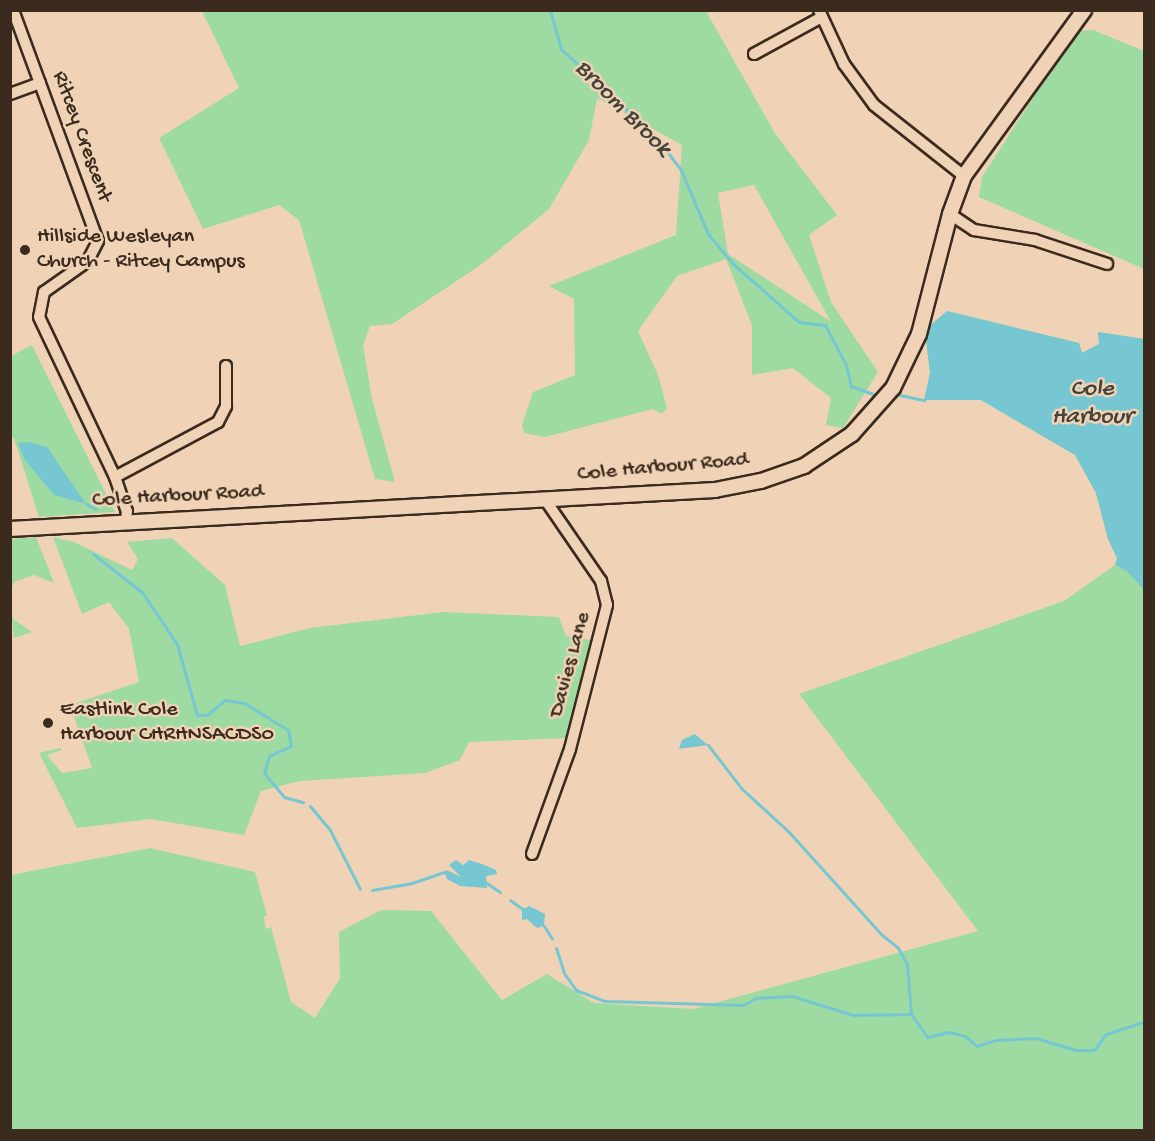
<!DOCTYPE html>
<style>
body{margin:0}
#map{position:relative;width:1155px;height:1141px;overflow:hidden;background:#f0d3b6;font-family:"Gochi Hand",sans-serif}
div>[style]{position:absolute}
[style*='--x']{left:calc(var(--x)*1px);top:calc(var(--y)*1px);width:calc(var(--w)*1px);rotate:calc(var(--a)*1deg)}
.green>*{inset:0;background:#9ddba3}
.water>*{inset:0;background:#76c7d1}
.stream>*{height:3px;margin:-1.5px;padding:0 1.5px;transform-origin:1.5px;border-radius:1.5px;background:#76c7d1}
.roads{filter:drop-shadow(2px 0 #3b2a1e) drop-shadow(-2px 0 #3b2a1e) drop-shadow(0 2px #3b2a1e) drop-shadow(0 -2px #3b2a1e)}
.minor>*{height:10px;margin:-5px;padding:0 5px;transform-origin:5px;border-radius:5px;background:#f0d3b6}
.secondary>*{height:14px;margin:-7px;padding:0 7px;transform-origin:7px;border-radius:7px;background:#f0d3b6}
.dots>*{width:16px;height:16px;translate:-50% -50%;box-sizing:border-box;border:3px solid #f0d3b6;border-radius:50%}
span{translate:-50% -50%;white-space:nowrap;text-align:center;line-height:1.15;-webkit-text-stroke:5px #f0d3b6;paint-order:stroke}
.street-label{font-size:22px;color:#3b2a1e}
.poi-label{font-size:22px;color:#3b2a1e}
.left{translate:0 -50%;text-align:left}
.water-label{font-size:24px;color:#444239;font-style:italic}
.frame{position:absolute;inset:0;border:12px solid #3b2a1e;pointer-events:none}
</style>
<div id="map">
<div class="green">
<div style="clip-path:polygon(evenodd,202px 11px,706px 11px,776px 135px,837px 215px,809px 235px,831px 302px,878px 372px,843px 428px,826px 425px,831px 398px,793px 368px,752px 375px,752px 325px,726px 259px,677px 276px,638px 331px,658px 375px,667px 408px,662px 414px,653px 409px,545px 437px,524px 433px,522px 425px,533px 392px,575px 375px,574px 299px,549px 286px,676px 235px,682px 145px,597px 98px,589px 140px,549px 209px,482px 264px,392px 324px,370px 326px,363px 345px,372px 399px,395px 482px,375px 479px,299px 220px,279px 205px,203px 229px,159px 138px,239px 88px,202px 11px,754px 185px,830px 320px,830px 321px,728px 254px,718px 193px,754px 185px)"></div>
<div style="clip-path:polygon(1093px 30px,1144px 51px,1144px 269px,979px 197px,982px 177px,1076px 31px)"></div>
<div style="clip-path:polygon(947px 311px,1079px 343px,1082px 353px,1099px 344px,1098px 332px,1144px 339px,1144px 1130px,11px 1130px,11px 875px,150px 848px,255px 872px,267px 915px,264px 917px,266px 929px,271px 927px,291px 1002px,315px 1018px,340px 978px,339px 932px,381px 910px,431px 911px,502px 1000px,547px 974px,594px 1003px,693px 1009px,978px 931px,799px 694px,1064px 601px,1115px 565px,1117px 558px,1108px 539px,1096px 493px,1075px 455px,981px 400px,924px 400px,930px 373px,925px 330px)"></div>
<div style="clip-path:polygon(32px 345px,115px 512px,39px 517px,14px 438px,11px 438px,11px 356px)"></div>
<div style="clip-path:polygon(36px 537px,54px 583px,34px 575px,14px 582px,11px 590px,11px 539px)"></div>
<div style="clip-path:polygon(53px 537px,74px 542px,132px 570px,138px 559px,127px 542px,172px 538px,225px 585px,240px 646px,310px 628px,443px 612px,559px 617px,566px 636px,591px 640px,568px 738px,469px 742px,460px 760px,425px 773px,300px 781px,261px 791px,244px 835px,151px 819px,77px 828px,39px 753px,60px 748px,62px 750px,47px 755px,62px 773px,92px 768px,70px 705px,139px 682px,129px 629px,109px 602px,82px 614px)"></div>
<div style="clip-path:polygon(11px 611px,13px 619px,32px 632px,14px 638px)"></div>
</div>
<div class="water">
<div style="clip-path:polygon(947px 311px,1079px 343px,1082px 353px,1099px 344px,1098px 332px,1144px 339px,1144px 590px,1127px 571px,1115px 565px,1117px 558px,1108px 539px,1096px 493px,1075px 455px,981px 400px,924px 400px,930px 373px,925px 330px)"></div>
<div style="clip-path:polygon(28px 442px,47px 447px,86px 504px,54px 495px,25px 460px,18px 443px)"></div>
<div style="clip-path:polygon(695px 734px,708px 745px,679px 749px,682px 740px)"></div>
<div style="clip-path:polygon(456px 860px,463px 865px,469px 860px,482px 864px,496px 870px,497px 874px,486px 876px,487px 888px,460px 886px,447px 879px,444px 872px,447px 870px,461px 877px,449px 865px)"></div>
<div style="clip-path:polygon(529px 906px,545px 914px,544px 926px,537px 928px,527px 919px,522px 920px,522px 910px)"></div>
</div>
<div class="stream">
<div style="--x:550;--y:10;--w:41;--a:74.2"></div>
<div style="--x:561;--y:49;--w:129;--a:42.8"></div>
<div style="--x:656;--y:137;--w:41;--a:52.9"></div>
<div style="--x:681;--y:170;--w:69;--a:67.1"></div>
<div style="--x:708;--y:234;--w:38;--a:50"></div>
<div style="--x:732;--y:263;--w:89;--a:41.4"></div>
<div style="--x:799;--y:322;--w:26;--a:7"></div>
<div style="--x:825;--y:325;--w:45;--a:62.3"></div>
<div style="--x:846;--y:365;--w:22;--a:77"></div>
<div style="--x:851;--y:386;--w:30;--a:20"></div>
<div style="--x:895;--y:394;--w:30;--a:12"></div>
<div style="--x:86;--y:504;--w:11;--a:27"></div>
<div style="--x:93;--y:554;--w:62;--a:37.8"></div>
<div style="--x:142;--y:592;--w:63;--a:56.1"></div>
<div style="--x:177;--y:644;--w:74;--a:74.3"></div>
<div style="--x:197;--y:715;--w:10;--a:0"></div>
<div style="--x:207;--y:715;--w:23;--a:-40"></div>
<div style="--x:225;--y:700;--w:19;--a:9"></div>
<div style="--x:244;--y:703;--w:52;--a:31.5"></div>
<div style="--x:288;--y:730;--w:16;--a:79"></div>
<div style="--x:291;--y:746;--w:24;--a:156"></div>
<div style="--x:269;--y:756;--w:18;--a:106"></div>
<div style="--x:264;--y:773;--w:31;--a:50"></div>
<div style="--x:284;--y:797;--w:20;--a:15"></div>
<div style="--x:708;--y:745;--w:56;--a:52.3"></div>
<div style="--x:742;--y:789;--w:62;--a:42.4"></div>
<div style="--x:788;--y:831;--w:139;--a:47.9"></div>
<div style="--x:881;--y:934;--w:22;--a:39"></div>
<div style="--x:898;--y:948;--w:18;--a:61"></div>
<div style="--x:907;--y:964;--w:50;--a:85.4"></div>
<div style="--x:911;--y:1014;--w:28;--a:55"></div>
<div style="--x:927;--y:1037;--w:23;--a:-13"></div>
<div style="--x:949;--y:1032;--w:16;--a:14"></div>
<div style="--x:965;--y:1036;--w:16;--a:40"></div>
<div style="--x:977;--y:1046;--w:19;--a:-18"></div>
<div style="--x:995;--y:1040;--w:41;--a:-2.8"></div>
<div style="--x:1036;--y:1038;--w:41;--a:17.1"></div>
<div style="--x:1075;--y:1050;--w:19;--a:0"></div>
<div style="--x:1094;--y:1050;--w:20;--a:-53"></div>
<div style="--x:1106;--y:1034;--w:40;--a:-18"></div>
<div style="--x:310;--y:806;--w:31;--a:50"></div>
<div style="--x:330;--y:830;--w:66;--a:63"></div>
<div style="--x:485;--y:882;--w:18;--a:34"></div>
<div style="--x:372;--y:890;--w:41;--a:-9.9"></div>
<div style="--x:412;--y:883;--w:34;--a:-19"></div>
<div style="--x:510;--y:900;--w:16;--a:35"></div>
<div style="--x:544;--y:926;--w:15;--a:58"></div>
<div style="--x:556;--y:948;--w:26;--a:72"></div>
<div style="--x:564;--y:973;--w:21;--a:55"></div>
<div style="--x:576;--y:990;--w:31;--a:21"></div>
<div style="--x:605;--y:1001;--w:138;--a:1.7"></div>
<div style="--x:743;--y:1005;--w:15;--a:-28"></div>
<div style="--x:756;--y:998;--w:36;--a:-3"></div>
<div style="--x:792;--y:996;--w:64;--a:17.3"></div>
<div style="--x:853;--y:1015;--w:58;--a:-1"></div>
</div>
<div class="roads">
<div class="minor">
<div style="--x:13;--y:10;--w:246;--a:69.8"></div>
<div style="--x:98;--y:241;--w:22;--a:117"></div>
<div style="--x:88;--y:261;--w:54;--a:144.8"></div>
<div style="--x:44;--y:292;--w:25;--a:101"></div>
<div style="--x:39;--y:317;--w:177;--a:64.6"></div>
<div style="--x:115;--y:477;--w:36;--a:71"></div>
<div style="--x:127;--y:511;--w:9;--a:96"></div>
<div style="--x:819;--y:10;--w:60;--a:65.2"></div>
<div style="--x:844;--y:64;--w:51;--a:53.8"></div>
<div style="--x:874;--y:105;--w:115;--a:38.3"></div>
<div style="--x:754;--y:54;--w:77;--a:-28.6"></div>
<div style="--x:10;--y:94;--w:32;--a:-20"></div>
<div style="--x:950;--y:214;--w:29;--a:34"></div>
<div style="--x:974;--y:230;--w:62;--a:9.3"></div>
<div style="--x:1035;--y:240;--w:76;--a:18.4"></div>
<div style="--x:115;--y:477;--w:117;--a:-28.1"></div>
<div style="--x:218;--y:422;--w:18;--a:-63"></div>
<div style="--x:226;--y:406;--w:40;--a:-90"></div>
<div style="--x:532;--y:854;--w:112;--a:-70.1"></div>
<div style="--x:570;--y:749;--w:149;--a:-75.6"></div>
<div style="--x:607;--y:605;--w:25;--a:-104"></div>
<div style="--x:601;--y:581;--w:101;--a:-124.5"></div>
</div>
<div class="secondary">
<div style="--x:10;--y:529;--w:706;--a:-3.17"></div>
<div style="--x:715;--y:490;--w:47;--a:-11.1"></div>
<div style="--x:761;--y:481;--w:46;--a:-19.2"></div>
<div style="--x:804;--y:466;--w:58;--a:-33.7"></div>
<div style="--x:852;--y:434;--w:62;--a:-48.3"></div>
<div style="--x:893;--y:388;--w:60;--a:-64.3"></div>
<div style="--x:919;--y:334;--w:124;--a:-75.5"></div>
<div style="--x:950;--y:214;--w:40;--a:-69.8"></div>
<div style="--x:964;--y:176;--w:205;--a:-54.1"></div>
</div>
</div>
<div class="dots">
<div style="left:25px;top:250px;background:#3b2a1e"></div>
<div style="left:48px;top:723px;background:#3b2a1e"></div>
</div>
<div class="street-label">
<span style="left:81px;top:137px;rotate:70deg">Ritcey Crescent</span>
<span style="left:663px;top:468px;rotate:-5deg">Cole Harbour Road</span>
<span style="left:178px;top:497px;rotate:-3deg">Cole Harbour Road</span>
<span style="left:571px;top:665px;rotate:-75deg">Davies Lane</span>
</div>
<div class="poi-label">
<span class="left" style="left:37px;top:250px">Hillside Wesleyan<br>Church - Ritcey Campus</span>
<span class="left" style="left:60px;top:723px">Eastlink Cole<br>Harbour CHRHNSACDS0</span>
</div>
<div class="water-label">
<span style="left:622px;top:109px;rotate:45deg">Broom Brook</span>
<span style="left:1092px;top:404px">Cole<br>Harbour</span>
</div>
<div class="frame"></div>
</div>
